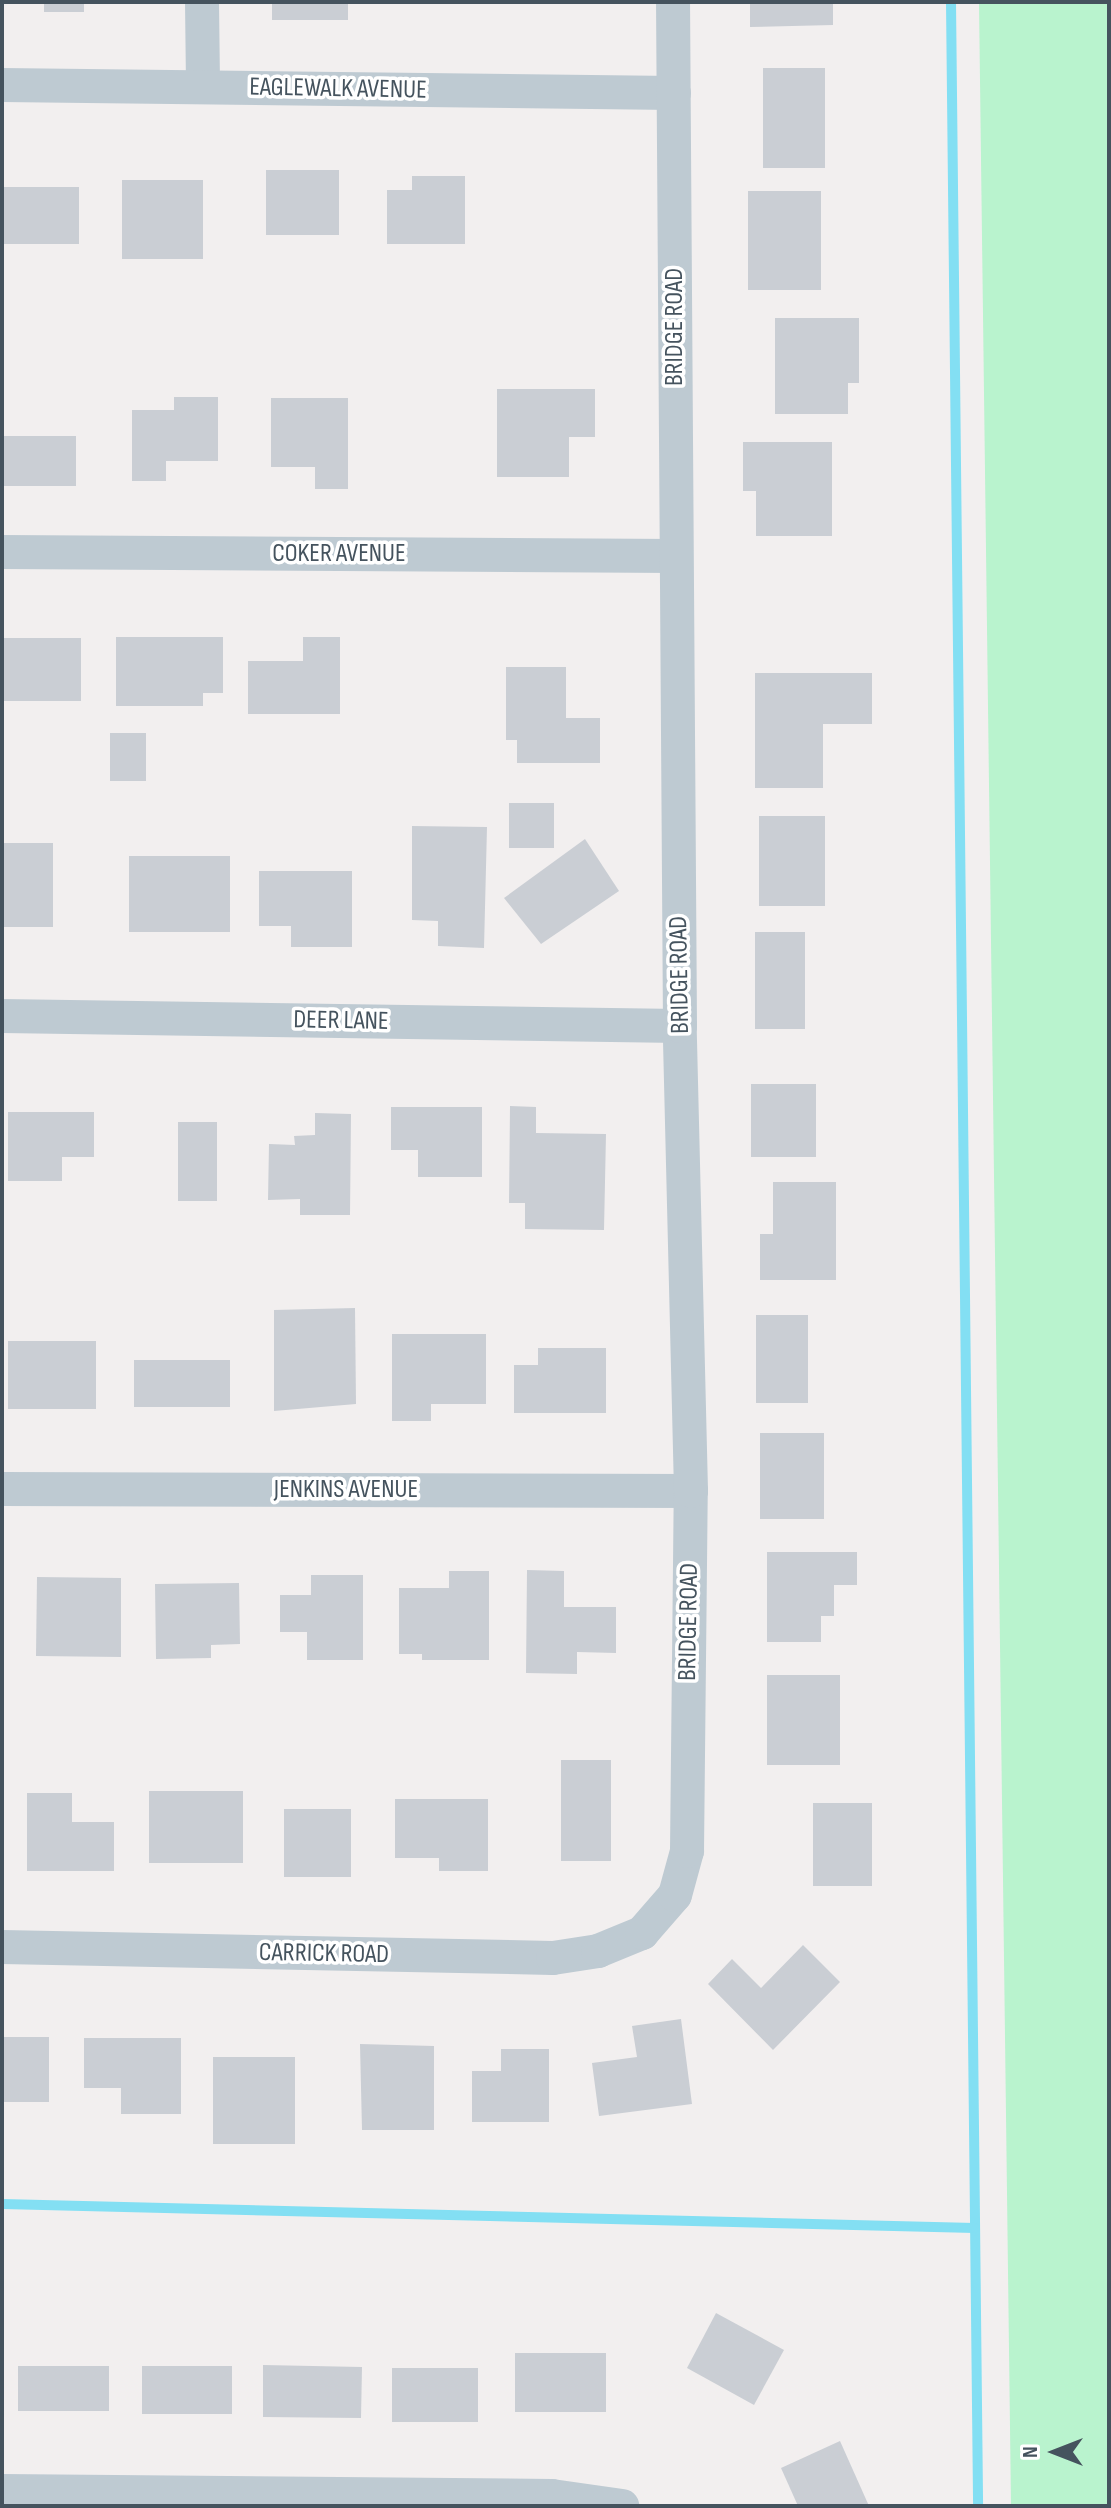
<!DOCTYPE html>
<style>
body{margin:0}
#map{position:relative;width:1111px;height:2508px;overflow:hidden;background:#f2efef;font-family:"Sofia Sans Condensed",sans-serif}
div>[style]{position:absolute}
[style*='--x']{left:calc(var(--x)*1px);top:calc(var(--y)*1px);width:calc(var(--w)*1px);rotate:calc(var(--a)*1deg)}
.green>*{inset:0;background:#b9f3ce}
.stream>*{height:10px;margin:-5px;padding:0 5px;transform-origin:5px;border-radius:5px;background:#83dff3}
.building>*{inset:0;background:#caced4}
.minor>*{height:34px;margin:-17px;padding:0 17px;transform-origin:17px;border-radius:17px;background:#becad2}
span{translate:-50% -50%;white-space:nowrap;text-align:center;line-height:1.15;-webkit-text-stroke:7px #fff;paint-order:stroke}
.street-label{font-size:26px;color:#45535e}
.frame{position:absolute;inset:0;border:4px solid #45535e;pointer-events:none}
.north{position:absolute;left:1015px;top:2412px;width:80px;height:80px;-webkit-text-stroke:6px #fff;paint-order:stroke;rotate:270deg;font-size:22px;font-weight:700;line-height:32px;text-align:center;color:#45535e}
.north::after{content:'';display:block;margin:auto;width:28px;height:36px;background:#45535e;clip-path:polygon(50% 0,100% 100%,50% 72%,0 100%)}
</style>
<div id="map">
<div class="green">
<div style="clip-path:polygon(979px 2px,1109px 2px,1109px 2506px,1011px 2506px)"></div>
</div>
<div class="stream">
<div style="--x:951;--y:2;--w:2504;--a:89.38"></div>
<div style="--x:2;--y:2204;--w:973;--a:1.41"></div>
</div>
<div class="building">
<div style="clip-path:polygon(44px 2px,84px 2px,84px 12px,44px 12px)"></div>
<div style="clip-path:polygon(272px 2px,348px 2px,348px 20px,272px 20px)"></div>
<div style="clip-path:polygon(750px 2px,833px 2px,833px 25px,750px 27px)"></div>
<div style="clip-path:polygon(763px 68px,825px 68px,825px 168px,763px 168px)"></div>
<div style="clip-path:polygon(266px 170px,339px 170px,339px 235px,266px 235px)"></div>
<div style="clip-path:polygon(412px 176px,465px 176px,465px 244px,387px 244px,387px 190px,412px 190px)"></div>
<div style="clip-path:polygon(122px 180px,203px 180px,203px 259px,122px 259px)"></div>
<div style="clip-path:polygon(2px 187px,79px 187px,79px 244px,2px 244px)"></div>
<div style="clip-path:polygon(748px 191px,821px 191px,821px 290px,748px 290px)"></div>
<div style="clip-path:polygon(775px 318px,859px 318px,859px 383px,848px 383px,848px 414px,775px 414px)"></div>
<div style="clip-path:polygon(497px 389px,595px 389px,595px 437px,569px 437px,569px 477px,497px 477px)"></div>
<div style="clip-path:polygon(174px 397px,218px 397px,218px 461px,166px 461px,166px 481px,132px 481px,132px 410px,174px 410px)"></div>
<div style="clip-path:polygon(271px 398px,348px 398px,348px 489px,315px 489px,315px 467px,271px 467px)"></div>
<div style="clip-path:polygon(3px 436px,76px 436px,76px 486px,3px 486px)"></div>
<div style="clip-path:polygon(743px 442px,832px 442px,832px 536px,756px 536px,756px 491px,743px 491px)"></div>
<div style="clip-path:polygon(116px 637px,223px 637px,223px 693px,203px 693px,203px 706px,116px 706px)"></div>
<div style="clip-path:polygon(303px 637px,340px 637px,340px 714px,248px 714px,248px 661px,303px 661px)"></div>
<div style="clip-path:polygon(2px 638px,81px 638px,81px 701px,2px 701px)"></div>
<div style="clip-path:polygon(506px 667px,566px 667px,566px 718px,600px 718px,600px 763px,517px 763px,517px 740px,506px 740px)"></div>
<div style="clip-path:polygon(755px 673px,872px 673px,872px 724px,823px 724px,823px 788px,755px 788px)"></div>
<div style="clip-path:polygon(110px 733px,146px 733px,146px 781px,110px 781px)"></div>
<div style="clip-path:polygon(509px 803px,554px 803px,554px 848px,509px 848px)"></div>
<div style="clip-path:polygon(759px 816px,825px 816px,825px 906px,759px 906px)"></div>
<div style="clip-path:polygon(412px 826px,487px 827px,484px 948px,438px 946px,438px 921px,412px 920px)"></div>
<div style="clip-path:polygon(585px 839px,619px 891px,541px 944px,504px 898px)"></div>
<div style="clip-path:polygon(2px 843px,53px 843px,53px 927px,2px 927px)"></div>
<div style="clip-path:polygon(129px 856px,230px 856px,230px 932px,129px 932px)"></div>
<div style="clip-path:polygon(259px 871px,352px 871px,352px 947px,291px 947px,291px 926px,259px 926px)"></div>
<div style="clip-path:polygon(755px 932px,805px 932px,805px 1029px,755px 1029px)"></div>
<div style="clip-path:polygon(751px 1084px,816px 1084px,816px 1157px,751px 1157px)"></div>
<div style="clip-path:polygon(510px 1106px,536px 1107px,536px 1133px,606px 1134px,604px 1230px,525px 1229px,525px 1203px,509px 1203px)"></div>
<div style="clip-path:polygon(391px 1107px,482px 1107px,482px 1177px,418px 1177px,418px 1150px,391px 1150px)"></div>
<div style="clip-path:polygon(8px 1112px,94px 1112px,94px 1157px,62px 1157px,62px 1181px,8px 1181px)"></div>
<div style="clip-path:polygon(315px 1113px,351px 1114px,350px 1215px,300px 1215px,300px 1199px,268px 1200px,269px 1144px,295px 1145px,294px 1136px,315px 1135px)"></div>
<div style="clip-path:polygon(178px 1122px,217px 1122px,217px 1201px,178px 1201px)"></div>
<div style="clip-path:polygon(773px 1182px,836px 1182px,836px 1280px,760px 1280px,760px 1234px,773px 1234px)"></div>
<div style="clip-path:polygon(355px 1308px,356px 1404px,274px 1411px,274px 1310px)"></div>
<div style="clip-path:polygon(756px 1315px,808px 1315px,808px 1403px,756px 1403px)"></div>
<div style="clip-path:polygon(392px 1334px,486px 1334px,486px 1404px,431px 1404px,431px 1421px,392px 1421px)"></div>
<div style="clip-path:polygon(8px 1341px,96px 1341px,96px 1409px,8px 1409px)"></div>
<div style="clip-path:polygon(538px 1348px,606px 1348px,606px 1413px,514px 1413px,514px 1365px,538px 1365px)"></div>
<div style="clip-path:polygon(134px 1360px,230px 1360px,230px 1407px,134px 1407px)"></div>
<div style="clip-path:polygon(760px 1433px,824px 1433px,824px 1519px,760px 1519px)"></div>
<div style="clip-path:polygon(767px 1552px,857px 1552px,857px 1585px,834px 1585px,834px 1616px,821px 1616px,821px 1642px,767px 1642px)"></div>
<div style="clip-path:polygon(527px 1570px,564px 1571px,564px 1607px,616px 1607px,616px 1653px,577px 1652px,577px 1674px,526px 1673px)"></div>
<div style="clip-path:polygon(449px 1571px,489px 1571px,489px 1660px,422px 1660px,422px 1654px,399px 1654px,399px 1588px,449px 1588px)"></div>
<div style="clip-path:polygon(311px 1575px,363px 1575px,363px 1660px,307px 1660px,307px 1632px,280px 1632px,280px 1595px,311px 1595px)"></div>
<div style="clip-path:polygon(37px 1577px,121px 1578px,121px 1657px,36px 1656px)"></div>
<div style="clip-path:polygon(239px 1583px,240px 1644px,211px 1645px,211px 1658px,156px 1659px,155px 1584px)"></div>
<div style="clip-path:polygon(767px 1675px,840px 1675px,840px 1765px,767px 1765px)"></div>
<div style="clip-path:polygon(561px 1760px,611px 1760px,611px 1861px,561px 1861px)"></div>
<div style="clip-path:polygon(149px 1791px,243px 1791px,243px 1863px,149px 1863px)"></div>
<div style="clip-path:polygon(27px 1793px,72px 1793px,72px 1822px,114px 1822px,114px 1871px,27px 1871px)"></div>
<div style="clip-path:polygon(395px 1799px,488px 1799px,488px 1871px,439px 1871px,439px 1858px,395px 1858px)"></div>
<div style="clip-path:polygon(813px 1803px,872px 1803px,872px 1886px,813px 1886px)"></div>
<div style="clip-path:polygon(284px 1809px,351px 1809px,351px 1877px,284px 1877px)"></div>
<div style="clip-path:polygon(803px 1945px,840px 1982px,773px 2050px,708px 1984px,732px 1959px,761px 1988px)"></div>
<div style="clip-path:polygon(681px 2019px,692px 2104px,599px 2116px,592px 2063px,637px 2057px,632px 2026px)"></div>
<div style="clip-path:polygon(2px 2037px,49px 2037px,49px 2102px,2px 2102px)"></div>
<div style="clip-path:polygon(84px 2038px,181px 2038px,181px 2114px,121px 2114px,121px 2088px,84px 2088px)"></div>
<div style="clip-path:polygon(360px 2044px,434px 2046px,434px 2130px,362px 2130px)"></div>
<div style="clip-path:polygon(501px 2049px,549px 2049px,549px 2122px,472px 2122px,472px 2071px,501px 2071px)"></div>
<div style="clip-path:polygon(213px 2057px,295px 2057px,295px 2144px,213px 2144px)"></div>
<div style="clip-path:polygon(716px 2313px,784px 2350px,754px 2405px,687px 2368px)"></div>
<div style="clip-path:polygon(515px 2353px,606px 2353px,606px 2412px,515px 2412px)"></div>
<div style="clip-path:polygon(263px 2365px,362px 2367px,361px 2418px,263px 2417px)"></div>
<div style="clip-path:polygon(18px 2366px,109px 2366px,109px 2411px,18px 2411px)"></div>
<div style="clip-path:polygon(142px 2366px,232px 2366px,232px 2414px,142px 2414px)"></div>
<div style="clip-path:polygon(392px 2368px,478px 2368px,478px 2422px,392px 2422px)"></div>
<div style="clip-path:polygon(840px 2441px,869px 2506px,798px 2506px,781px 2468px)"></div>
</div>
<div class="minor">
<div style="--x:202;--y:2;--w:85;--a:89.3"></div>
<div style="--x:2;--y:85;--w:672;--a:0.68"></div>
<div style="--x:2;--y:552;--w:674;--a:0.34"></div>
<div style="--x:2;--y:1016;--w:678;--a:0.85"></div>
<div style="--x:2;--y:1489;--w:689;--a:0.17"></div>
<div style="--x:2;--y:1947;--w:551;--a:1.14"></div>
<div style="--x:553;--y:1958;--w:46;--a:-8.8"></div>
<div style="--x:598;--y:1951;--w:48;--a:-22.2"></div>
<div style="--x:642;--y:1933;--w:50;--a:-49"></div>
<div style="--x:675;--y:1895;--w:46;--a:-74.7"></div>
<div style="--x:687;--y:1851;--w:360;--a:-89.4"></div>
<div style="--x:691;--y:1491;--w:465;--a:-91.4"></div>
<div style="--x:680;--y:1026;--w:1024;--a:-90.39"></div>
<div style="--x:2;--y:2491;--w:550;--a:0.52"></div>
<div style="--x:552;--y:2496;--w:71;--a:8.1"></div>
</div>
<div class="street-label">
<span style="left:338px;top:89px;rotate:1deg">EAGLEWALK AVENUE</span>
<span style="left:675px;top:327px;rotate:-90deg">BRIDGE ROAD</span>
<span style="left:339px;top:554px">COKER AVENUE</span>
<span style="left:680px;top:975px;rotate:-91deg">BRIDGE ROAD</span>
<span style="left:341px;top:1021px;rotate:1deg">DEER LANE</span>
<span style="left:346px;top:1490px">JENKINS AVENUE</span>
<span style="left:689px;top:1622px;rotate:-89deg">BRIDGE ROAD</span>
<span style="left:324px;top:1954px;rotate:1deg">CARRICK ROAD</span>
</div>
<div class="frame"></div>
<div class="north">N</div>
</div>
